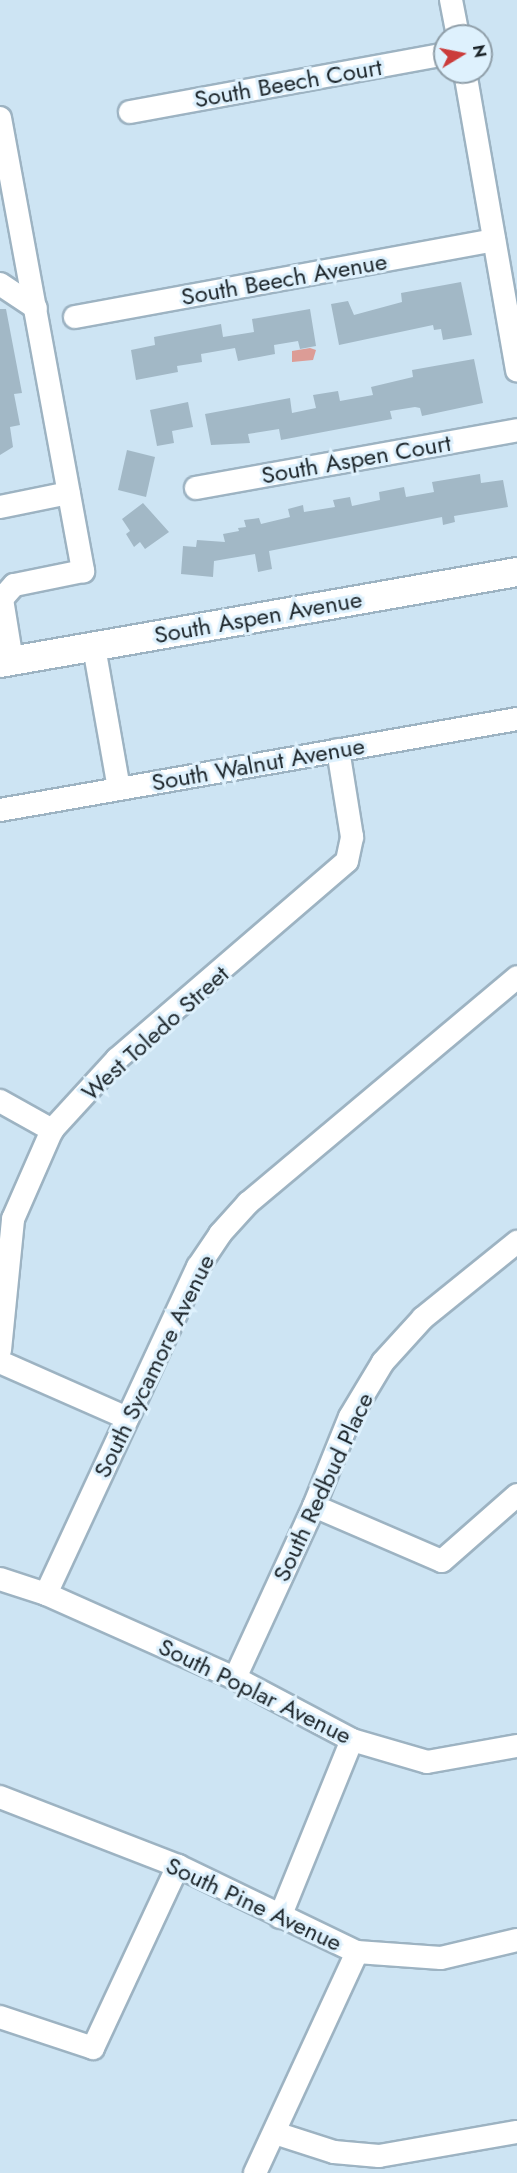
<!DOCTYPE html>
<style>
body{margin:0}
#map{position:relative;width:517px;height:2173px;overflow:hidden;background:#cde4f3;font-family:Jost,sans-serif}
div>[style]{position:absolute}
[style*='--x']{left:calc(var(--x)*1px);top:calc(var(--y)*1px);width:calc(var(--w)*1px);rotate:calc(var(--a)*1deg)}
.water>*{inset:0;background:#dc9c96}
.building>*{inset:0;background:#a2b8c6}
.roads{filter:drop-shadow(2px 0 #9db3c2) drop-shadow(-2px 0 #9db3c2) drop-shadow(0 2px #9db3c2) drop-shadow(0 -2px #9db3c2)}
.minor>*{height:22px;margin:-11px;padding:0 11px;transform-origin:11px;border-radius:11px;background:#fff}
.major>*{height:28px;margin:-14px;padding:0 14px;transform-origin:14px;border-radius:14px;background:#fff}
span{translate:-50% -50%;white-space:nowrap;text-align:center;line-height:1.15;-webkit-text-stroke:6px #def1fd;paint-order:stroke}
.street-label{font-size:24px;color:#1c252a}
.north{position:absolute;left:433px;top:24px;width:60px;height:60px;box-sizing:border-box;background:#def1fd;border:2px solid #909fa9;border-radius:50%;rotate:80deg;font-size:16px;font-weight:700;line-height:24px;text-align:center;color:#1c252a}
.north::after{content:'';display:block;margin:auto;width:21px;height:27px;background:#cb3c3b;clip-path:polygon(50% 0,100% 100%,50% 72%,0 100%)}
</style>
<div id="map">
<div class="water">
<div style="clip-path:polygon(310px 348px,316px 350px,313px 360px,292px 362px,292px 351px)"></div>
</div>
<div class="building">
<div style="clip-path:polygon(461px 282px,472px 335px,443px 340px,441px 329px,434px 330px,433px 325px,339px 345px,331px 304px,348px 301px,354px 315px,402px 302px,401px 293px)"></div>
<div style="clip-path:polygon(0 309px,6px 309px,22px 393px,14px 394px,20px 425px,10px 427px,13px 447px,0 455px)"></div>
<div style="clip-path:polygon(310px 309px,316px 346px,300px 349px,298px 341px,274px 345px,275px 354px,238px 361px,235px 348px,201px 354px,202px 362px,177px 366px,178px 372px,136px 380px,131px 350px,155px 345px,154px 337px,221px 324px,223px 337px,254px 332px,252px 319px)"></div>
<div style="clip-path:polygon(474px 359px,483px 403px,422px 416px,420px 408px,415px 407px,390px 411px,392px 419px,281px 440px,279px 429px,248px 434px,250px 443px,211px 445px,205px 414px,290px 398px,292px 413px,316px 408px,313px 395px,338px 391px,340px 401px,373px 395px,371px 387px,413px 377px,412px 370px)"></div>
<div style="clip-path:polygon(188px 402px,193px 427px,172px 431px,174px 443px,157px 446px,150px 410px)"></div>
<div style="clip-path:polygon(127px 450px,155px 457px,146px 497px,118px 490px)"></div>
<div style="clip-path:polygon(480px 474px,481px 483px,503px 480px,508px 507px,454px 516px,455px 522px,443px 525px,442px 517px,269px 551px,272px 569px,258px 572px,255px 554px,214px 561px,213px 577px,181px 574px,183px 546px,196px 547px,197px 540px,225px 542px,223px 534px,239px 531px,238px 528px,246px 527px,244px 520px,259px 518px,261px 524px,290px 517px,288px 509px,303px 505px,304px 512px,335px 507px,333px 500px,350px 497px,352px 506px,380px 500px,379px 492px,404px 487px,406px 497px,434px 492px,432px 482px)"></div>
<div style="clip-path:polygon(143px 503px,169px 532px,145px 549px,140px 542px,134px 547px,126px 534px,130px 531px,122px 519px)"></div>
</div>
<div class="roads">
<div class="minor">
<div style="--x:451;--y:0;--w:37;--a:79"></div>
<div style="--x:465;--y:72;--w:303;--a:80.1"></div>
<div style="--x:130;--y:112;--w:320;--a:-10.4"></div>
<div style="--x:0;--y:118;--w:461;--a:79.6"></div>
<div style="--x:83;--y:571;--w:70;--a:168.5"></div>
<div style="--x:14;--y:585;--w:18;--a:131"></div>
<div style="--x:2;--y:599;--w:63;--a:80.8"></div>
<div style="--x:0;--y:284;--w:43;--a:33.7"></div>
<div style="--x:75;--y:317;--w:426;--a:-10.4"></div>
<div style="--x:196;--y:488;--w:326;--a:-10.2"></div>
<div style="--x:0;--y:507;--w:70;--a:-11.5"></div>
<div style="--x:94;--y:647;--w:144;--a:80"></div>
<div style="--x:0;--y:810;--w:525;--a:-9.98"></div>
<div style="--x:0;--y:1101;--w:60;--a:29.1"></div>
<div style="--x:0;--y:1350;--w:132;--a:-84.3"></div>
<div style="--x:13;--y:1219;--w:97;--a:-66.3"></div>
<div style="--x:52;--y:1130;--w:96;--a:-47.5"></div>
<div style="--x:117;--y:1059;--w:303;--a:-40.7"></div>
<div style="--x:347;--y:861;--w:25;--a:-78"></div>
<div style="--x:352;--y:837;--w:88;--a:-99.1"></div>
<div style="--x:0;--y:1362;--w:139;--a:23.8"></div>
<div style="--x:314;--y:1506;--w:139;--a:23.3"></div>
<div style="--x:442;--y:1561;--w:100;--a:-41.3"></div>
<div style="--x:0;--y:1579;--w:48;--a:18.1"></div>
<div style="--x:46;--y:1594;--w:207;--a:24"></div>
<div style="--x:235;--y:1678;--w:132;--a:27.9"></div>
<div style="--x:352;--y:1740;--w:78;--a:16.3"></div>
<div style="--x:427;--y:1762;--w:91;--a:-10.1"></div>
<div style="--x:46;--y:1594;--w:361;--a:-65.1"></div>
<div style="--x:198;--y:1267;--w:40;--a:-56"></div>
<div style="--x:220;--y:1234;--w:42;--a:-47.9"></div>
<div style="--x:248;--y:1203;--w:351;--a:-40"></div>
<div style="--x:235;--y:1678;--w:189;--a:-65.3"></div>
<div style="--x:314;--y:1506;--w:96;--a:-68"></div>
<div style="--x:350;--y:1417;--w:64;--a:-59"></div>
<div style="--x:383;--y:1362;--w:59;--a:-47.7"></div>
<div style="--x:423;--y:1318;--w:121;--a:-39"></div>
<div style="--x:0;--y:1797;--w:191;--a:21.2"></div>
<div style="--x:178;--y:1866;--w:199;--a:25.7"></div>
<div style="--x:357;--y:1952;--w:84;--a:4.1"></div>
<div style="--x:441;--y:1958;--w:78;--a:-13.3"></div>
<div style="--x:280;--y:1917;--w:191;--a:-67.9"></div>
<div style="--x:0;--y:2017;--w:98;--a:18.4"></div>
<div style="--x:93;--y:2048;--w:201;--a:-65"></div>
<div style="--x:275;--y:2133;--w:62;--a:17.9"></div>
<div style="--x:334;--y:2152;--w:45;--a:5.1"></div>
<div style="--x:379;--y:2156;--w:140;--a:-9.9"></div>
<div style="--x:255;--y:2173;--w:243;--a:-65.2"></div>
</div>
<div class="major">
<div style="--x:0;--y:663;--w:525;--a:-9.98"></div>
</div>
</div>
<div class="street-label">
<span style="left:288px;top:83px;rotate:-10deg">South Beech Court</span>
<span style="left:284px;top:279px;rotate:-10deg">South Beech Avenue</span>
<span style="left:356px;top:459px;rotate:-10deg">South Aspen Court</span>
<span style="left:258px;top:617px;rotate:-10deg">South Aspen Avenue</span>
<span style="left:258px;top:764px;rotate:-10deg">South Walnut Avenue</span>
<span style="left:155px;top:1033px;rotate:-42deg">West Toledo Street</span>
<span style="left:154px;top:1366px;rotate:-64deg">South Sycamore Avenue</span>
<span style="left:323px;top:1487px;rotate:-65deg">South Redbud Place</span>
<span style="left:255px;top:1691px;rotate:26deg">South Poplar Avenue</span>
<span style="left:254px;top:1904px;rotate:25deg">South Pine Avenue</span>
</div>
<div class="north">N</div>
</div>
